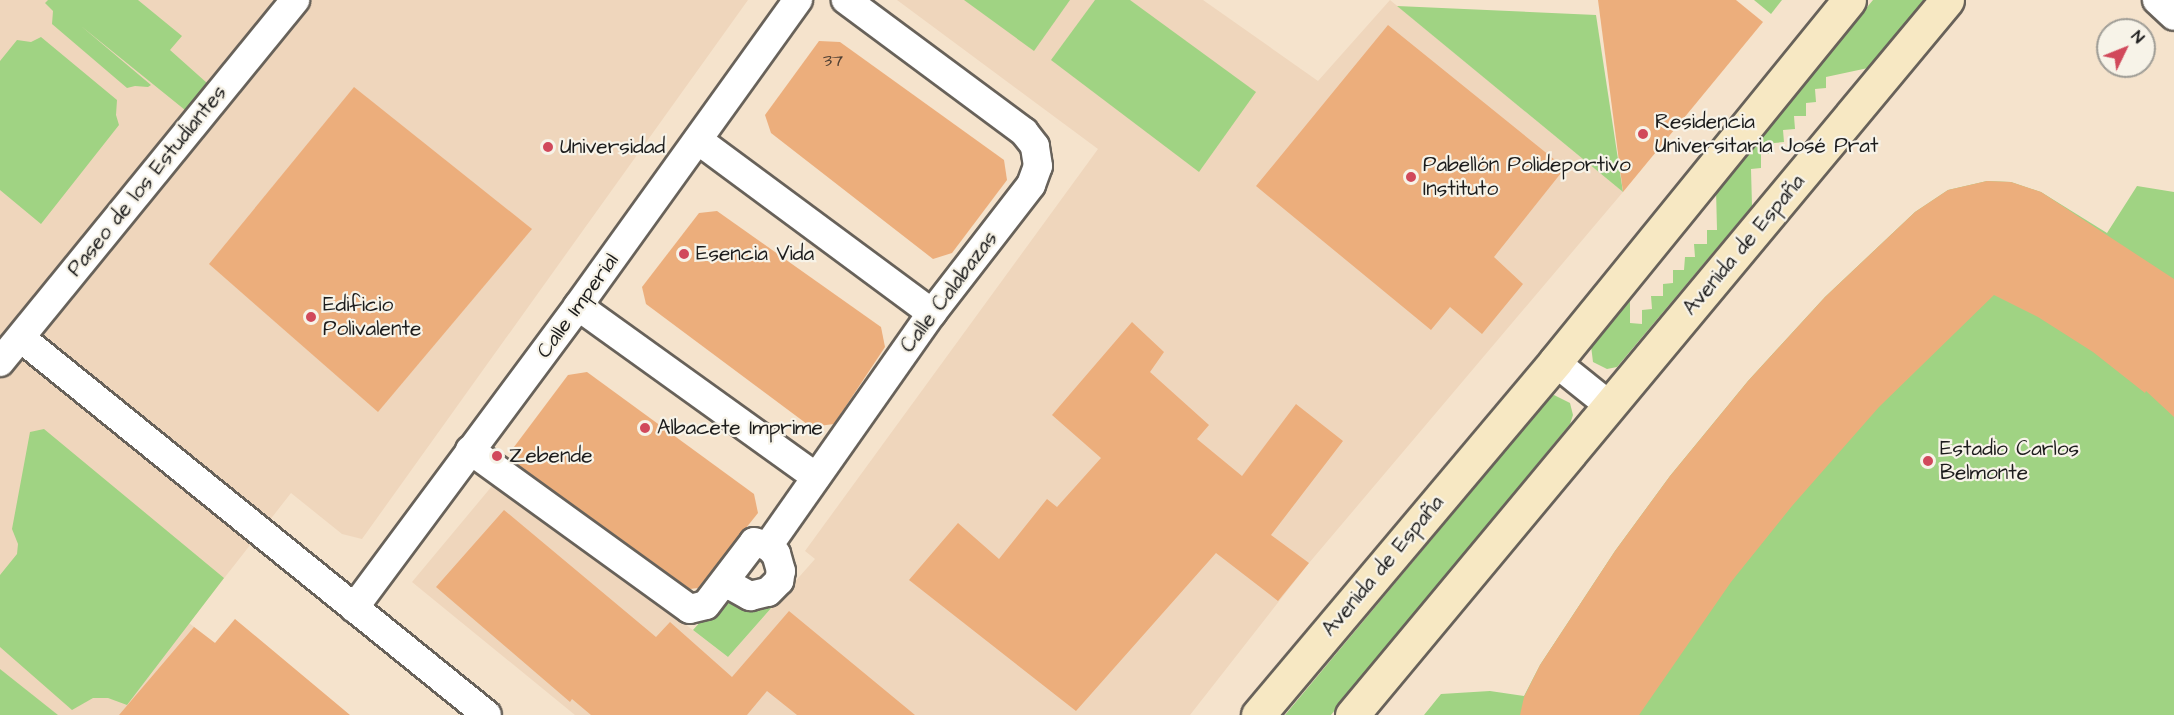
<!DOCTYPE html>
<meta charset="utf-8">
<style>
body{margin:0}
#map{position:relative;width:2174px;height:715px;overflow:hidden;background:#f5e3cc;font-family:"Architects Daughter",sans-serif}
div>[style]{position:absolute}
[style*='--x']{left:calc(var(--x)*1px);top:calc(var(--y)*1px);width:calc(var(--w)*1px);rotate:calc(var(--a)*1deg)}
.built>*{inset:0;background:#efd6bc}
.green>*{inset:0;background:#a0d383}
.building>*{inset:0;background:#ecae7c}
.roads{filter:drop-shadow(2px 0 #68625a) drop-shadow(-2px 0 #68625a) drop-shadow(0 2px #68625a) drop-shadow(0 -2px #68625a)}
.street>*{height:28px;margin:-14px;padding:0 14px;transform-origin:14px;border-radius:14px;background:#fff}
.secondary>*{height:33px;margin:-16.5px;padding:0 16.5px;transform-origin:16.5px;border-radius:16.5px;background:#f7e8c3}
.dots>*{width:16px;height:16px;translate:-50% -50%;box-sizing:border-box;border:3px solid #f7f3e8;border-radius:50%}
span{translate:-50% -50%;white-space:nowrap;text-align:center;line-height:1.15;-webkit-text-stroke:4.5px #f7f3e8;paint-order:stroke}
.number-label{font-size:18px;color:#504034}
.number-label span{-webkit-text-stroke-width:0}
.poi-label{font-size:21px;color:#1c1c1c}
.left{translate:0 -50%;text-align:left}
.street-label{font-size:21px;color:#1c1c1c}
.north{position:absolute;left:2096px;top:18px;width:60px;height:60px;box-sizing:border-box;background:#f7f3e8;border:2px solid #9f9d96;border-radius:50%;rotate:47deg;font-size:16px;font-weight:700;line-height:24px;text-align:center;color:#1c1c1c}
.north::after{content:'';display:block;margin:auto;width:21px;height:27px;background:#d1495b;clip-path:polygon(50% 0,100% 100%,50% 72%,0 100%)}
</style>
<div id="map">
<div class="built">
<div style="clip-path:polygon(0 0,748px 0,362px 539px,342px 534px,291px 493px,189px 623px,215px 643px,235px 619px,284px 715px,0 715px)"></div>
<div style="clip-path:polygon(897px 0,1203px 0,1318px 81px,1390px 0,1623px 192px,1309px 563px,1190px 715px,575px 715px,412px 582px,497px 480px,728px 657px,815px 559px,805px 551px,1098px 149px)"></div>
</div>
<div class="green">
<div style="clip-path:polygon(48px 0,138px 0,182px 36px,170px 50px,207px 83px,185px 110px,81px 26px,151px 85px,148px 87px,135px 86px,127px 88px,52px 24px,53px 11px,45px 3px)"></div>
<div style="clip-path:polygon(964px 0,1070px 0,1034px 51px)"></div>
<div style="clip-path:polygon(1095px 0,1130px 0,1256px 92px,1199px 172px,1051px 60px)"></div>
<div style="clip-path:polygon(1754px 0,1782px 0,1771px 14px)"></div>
<div style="clip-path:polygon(1873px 0,1924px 0,1868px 68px,1826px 77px,1826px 88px,1815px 89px,1816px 102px,1806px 103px,1806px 116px,1794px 116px,1795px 129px,1783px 130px,1784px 142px,1774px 143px,1774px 154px,1761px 154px,1761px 168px,1751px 169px,1752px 206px,1617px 367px,1607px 369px,1593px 362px,1591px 346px,1630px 296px,1630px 323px,1642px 324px,1642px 310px,1652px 309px,1651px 296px,1663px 296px,1663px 284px,1673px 283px,1673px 270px,1684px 270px,1685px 257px,1695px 257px,1694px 244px,1707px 244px,1707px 230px,1717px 230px,1716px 189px)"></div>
<div style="clip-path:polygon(1397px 6px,1596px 15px,1623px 192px)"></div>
<div style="clip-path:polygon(41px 37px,117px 100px,116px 115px,119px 125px,41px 224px,0 190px,0 61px,17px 40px,31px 42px)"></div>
<div style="clip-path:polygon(1987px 181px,2011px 182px,2041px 192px,2107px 233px,2137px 186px,2174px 192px,2174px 715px,1424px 715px,1441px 694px,1490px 691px,1524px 696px,1540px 665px,1615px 551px,1670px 476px,1748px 381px,1825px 297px,1915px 212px,1948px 190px)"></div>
<div style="clip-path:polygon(1554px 395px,1570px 403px,1573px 415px,1570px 424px,1331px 715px,1285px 715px,1437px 533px,1542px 401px)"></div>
<div style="clip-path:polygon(44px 429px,224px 578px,127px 705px,108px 698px,93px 698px,72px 710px,0 647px,0 575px,17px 554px,18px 544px,12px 529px,30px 432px)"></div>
<div style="clip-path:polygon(732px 598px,755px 608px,773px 606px,728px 657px,693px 630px,709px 612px)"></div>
<div style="clip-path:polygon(0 669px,58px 715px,0 715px)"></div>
</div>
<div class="building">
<div style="clip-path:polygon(1598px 0,1736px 0,1763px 22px,1623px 192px)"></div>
<div style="clip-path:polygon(1388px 25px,1565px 168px,1494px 257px,1523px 284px,1482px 334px,1450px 307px,1431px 330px,1256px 186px)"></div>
<div style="clip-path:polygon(819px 41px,840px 42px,1004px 160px,1007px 180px,952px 253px,933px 259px,771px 133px,765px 115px)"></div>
<div style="clip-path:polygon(354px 87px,532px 229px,378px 412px,209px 264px)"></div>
<div style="clip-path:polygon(1987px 181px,2011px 182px,2041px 192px,2174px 279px,2174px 417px,2146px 391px,2145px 393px,2093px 352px,2038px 317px,1994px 295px,1879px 407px,1792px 506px,1731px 582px,1639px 715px,1520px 715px,1524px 697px,1540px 665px,1615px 551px,1670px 476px,1748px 381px,1825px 297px,1915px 212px,1948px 190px)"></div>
<div style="clip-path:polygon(717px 211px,881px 327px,885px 347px,834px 424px,811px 427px,646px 304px,642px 287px,699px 213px)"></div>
<div style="clip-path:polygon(1132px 322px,1164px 352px,1150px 372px,1209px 425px,1197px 439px,1242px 476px,1296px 404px,1343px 441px,1271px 535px,1309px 563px,1278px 601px,1216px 553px,1076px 711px,909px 580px,958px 523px,999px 559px,1047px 499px,1057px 507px,1101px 458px,1052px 415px)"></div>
<div style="clip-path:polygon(587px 372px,754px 494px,758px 513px,698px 588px,690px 589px,517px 464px,514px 447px,568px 375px)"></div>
<div style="clip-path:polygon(504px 510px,656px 637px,670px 622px,732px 677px,789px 611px,915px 715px,797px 715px,767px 691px,747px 715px,591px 715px,572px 699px,570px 702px,436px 587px)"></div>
<div style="clip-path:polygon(235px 619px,350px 715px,119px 715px,194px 627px,215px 643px)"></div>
</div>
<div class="roads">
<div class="street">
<div style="--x:2157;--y:0;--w:23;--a:43"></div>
<div style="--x:698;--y:140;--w:291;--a:36.5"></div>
<div style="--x:578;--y:306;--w:293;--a:35.7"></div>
<div style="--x:21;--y:338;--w:599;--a:38.97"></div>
<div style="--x:0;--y:362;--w:467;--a:-50.8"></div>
<div style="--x:1555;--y:362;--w:70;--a:38.7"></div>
<div style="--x:470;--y:450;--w:271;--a:35.9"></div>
<div style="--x:690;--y:609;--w:16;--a:-14"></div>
<div style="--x:706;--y:605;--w:79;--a:-52.7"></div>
<div style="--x:754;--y:542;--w:15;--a:16"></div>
<div style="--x:768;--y:546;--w:285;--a:-54.9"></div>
<div style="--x:932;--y:313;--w:162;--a:-52.3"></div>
<div style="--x:1031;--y:185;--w:20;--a:-70"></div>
<div style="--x:1038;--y:166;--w:20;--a:-99"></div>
<div style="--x:1035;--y:146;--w:18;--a:-128"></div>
<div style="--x:1024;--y:132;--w:222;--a:-143.4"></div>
<div style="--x:727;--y:579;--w:9;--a:54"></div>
<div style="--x:732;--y:586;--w:21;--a:29"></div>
<div style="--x:750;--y:596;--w:18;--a:-13"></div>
<div style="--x:768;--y:592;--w:16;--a:-45"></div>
<div style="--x:779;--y:581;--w:10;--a:-79"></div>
<div style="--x:781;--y:571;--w:18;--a:-106"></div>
<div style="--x:776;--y:554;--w:11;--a:-135"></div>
<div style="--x:354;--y:608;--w:376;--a:-53.4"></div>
<div style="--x:578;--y:306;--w:377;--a:-54.3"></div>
</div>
<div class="secondary">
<div style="--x:1258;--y:715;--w:461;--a:-49.9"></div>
<div style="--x:1555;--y:362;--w:466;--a:-50.9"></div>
<div style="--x:1352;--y:715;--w:930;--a:-50.23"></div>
</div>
</div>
<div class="dots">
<div style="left:1643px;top:134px;background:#d1495b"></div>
<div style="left:548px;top:147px;background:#d1495b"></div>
<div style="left:1411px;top:177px;background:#d1495b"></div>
<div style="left:684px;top:254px;background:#d1495b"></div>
<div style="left:311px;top:317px;background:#d1495b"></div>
<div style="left:645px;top:428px;background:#d1495b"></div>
<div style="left:497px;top:456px;background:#d1495b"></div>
<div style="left:1928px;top:461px;background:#d1495b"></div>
</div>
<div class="number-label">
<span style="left:833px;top:61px">37</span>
</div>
<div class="poi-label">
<span class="left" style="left:1655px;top:134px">Residencia<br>Universitaria José Prat</span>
<span class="left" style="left:560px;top:147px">Universidad</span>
<span class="left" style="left:1423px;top:177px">Pabellón Polideportivo<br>Instituto</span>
<span class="left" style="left:696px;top:254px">Esencia Vida</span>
<span class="left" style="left:323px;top:317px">Edificio<br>Polivalente</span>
<span class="left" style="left:657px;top:428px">Albacete Imprime</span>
<span class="left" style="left:1940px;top:461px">Estadio Carlos<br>Belmonte</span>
<span class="left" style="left:509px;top:456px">Zebende</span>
</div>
<div class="street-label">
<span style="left:147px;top:181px;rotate:-51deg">Paseo de los Estudiantes</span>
<span style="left:1744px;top:245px;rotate:-50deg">Avenida de España</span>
<span style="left:949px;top:292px;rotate:-53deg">Calle Calabazas</span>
<span style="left:578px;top:306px;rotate:-54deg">Calle Imperial</span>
<span style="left:1383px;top:566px;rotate:-50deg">Avenida de España</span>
</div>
<div class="north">N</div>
</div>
